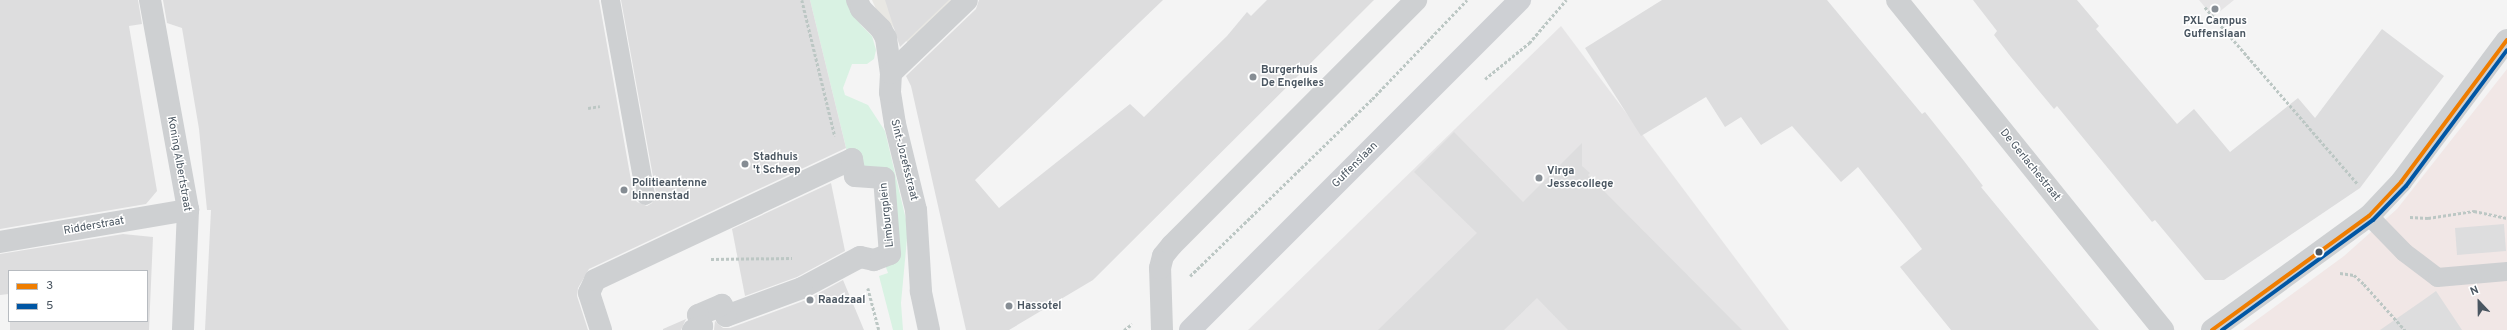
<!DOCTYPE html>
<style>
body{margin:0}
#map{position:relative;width:2507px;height:330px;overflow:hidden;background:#f4f4f4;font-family:Overpass,sans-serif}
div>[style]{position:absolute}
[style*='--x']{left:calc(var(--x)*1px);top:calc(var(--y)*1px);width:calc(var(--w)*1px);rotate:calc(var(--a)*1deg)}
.commercial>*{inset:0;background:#e8e7e3}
.education>*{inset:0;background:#e6e5e6}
.medical>*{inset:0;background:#f1e7e6}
.green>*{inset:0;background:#d9f2e3}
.building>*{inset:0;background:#ddddde}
.path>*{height:2.5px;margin-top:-1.25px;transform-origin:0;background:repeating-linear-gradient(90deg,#bcc7c4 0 3px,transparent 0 5px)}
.service>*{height:19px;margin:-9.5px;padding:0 9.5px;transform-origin:9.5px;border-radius:9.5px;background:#ced0d2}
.pedestrian>*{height:22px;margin:-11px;padding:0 11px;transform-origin:11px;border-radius:11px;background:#ced0d2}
.minor>*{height:22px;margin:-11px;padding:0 11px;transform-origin:11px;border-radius:11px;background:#ced0d2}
.secondary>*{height:22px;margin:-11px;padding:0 11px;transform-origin:11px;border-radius:11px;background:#ced0d4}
.bus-1>*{height:4px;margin:-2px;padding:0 2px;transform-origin:2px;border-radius:2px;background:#ef7d00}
.bus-2>*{height:4px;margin:-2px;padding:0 2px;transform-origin:2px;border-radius:2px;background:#0056a4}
.dots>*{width:11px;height:11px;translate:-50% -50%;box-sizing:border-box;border:2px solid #fff;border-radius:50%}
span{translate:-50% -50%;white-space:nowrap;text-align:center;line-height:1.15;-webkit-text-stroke:3px #fff;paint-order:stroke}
.poi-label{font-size:11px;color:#4a5661;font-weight:700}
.left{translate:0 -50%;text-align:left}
.street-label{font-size:11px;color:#4a5661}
.legend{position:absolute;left:8px;top:270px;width:140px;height:52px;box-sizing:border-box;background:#fff;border:1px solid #b7bbc0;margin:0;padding:5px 7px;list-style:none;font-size:12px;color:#4a5661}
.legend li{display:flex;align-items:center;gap:8px;height:20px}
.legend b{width:20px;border:1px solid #b7bbc0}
.north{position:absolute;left:2459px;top:282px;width:40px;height:40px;-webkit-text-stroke:3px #fff;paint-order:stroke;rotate:338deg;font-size:11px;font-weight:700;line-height:16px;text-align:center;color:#4a5661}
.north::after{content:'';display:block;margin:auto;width:14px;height:18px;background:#4a5661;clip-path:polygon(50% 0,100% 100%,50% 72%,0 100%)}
</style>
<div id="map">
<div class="commercial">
<div style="clip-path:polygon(872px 0,956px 0,909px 44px,876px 9px)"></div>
</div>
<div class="education">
<div style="clip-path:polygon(2199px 0,2234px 0,2213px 17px)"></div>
<div style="clip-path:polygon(1561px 26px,1789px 330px,1248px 330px)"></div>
</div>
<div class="medical">
<div style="clip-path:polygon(2507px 69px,2507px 330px,2243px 330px,2344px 256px,2397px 209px)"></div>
</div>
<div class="green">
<div style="clip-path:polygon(810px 0,847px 0,861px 25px,872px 36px,876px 50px,874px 59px,867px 64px,852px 64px,843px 88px,845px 95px,868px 105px,885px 131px,908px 228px,901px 303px,903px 330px,893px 330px,879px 276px,888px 273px,882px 256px,884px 178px,849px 160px)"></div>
</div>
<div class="building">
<div style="clip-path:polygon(0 0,138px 0,142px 24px,129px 26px,157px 191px,146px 204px,0 229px)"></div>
<div style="clip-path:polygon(163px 0,599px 0,634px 197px,637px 202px,647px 206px,652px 203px,656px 193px,621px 0,810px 0,846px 148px,589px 269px,578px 288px,577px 296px,588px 330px,205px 330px,211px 210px,207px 210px,199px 129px,182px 28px,167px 23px)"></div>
<div style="clip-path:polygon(885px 0,949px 0,900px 47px)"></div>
<div style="clip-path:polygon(979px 0,1163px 0,975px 180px,999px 208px,1130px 104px,1144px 117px,1227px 36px,1247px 12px,1251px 16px,1267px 0,1374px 0,1093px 280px,1009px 330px,966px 330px,911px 86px,906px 76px,976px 9px)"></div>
<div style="clip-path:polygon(1662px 0,1827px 0,1922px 114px,1925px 112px,1964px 161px,1983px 186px,1981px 187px,2099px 330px,1951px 330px,1900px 267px,1922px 249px,1904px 225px,1858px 167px,1841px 182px,1792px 126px,1761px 145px,1741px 117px,1725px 127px,1706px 97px,1641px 136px,1585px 48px)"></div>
<div style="clip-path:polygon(1973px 0,2077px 0,2099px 26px,2096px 29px,2177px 124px,2194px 109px,2230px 152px,2298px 98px,2315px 118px,2382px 29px,2444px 76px,2360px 188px,2224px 280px,2205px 280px,2155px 220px,2152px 222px,2057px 106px,2054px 109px,2011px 57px,1994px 35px,1997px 31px)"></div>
<div style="clip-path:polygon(1454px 132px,1523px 202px,1582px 143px,1582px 166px,1590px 173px,1588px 175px,1742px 330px,1568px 330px,1537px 298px,1504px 330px,1378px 330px,1477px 233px,1414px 172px)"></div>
<div style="clip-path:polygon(831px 183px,845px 251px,797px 277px,745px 296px,732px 229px)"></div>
<div style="clip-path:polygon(2504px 224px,2506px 251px,2457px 255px,2455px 228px)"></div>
<div style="clip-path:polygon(123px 234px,153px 237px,149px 330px,10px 330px,10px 321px,147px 321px,147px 271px,9px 271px,9px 294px,0 295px,0 254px)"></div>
<div style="clip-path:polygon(843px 280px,864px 330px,714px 330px,715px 321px,723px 328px,730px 328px,806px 300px)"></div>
<div style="clip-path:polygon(2436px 291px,2462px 330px,2380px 330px,2422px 301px)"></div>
<div style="clip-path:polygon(686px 319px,681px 330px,663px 330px,663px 329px)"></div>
</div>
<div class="path">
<div style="--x:802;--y:0;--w:140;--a:76.4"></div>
<div style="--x:2205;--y:7;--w:234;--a:49.2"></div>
<div style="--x:1485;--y:79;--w:57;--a:-39.3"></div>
<div style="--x:1529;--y:43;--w:57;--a:-49.3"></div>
<div style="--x:588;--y:108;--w:12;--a:-9"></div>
<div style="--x:2410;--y:217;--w:18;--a:3"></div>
<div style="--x:2428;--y:218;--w:47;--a:-8.7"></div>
<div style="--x:2474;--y:211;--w:34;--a:12"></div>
<div style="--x:711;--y:259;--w:81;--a:-0.7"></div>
<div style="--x:2340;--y:273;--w:14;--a:8"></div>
<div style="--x:2354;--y:275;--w:13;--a:42"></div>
<div style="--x:2364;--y:284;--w:62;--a:48.3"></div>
<div style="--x:1190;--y:276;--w:254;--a:-44.2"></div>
<div style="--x:1372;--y:99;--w:137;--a:-46.2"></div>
<div style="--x:868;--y:288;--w:43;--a:75.3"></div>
<div style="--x:1124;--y:330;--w:10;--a:-37"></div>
</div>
<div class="service">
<div style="--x:610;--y:0;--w:198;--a:79.8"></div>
<div style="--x:2369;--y:216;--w:50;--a:45.8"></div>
<div style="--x:2404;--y:252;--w:41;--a:37.1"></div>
<div style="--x:2437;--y:277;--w:70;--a:-4.9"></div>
</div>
<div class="pedestrian">
<div style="--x:150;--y:0;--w:213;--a:79.7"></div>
<div style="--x:188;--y:210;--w:120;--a:92.4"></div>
<div style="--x:857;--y:0;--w:10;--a:66"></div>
<div style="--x:861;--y:9;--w:28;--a:45"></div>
<div style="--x:881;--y:29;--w:10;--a:61"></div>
<div style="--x:886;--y:38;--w:35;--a:82"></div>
<div style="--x:0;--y:242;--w:191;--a:-9.7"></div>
<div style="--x:601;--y:330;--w:39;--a:-108"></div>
<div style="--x:589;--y:293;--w:14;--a:-65"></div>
<div style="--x:595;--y:280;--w:284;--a:-25.2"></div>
<div style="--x:852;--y:159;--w:17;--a:80"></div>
<div style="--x:855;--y:176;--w:29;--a:4"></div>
<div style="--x:884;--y:178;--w:76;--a:85.5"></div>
<div style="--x:890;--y:254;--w:17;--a:159"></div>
<div style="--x:874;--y:260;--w:14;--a:-168"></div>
<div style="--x:860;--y:257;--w:66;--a:151.9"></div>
<div style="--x:802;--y:288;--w:81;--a:159.8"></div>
<div style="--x:726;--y:316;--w:12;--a:-110"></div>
<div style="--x:722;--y:305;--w:26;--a:157"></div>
<div style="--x:698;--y:315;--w:12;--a:70"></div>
<div style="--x:702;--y:326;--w:10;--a:156"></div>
</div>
<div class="minor">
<div style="--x:1897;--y:0;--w:424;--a:51.1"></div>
<div style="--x:929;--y:330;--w:40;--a:-102"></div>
<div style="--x:921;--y:291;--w:81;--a:-93.5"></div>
<div style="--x:916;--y:210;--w:89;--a:-103.7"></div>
<div style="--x:895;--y:124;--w:32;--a:-99"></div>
<div style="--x:890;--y:92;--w:19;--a:-87"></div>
<div style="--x:891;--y:73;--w:105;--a:-43.8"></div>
<div style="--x:1162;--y:330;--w:62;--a:-91.8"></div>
<div style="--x:1160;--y:268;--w:12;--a:-76"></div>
<div style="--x:1163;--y:256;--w:14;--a:-51"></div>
<div style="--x:1172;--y:245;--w:346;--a:-45.1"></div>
<div style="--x:2212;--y:330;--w:194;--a:-36"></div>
<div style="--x:2369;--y:216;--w:47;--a:-46.7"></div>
<div style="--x:2401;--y:182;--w:177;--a:-53.3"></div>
</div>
<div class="secondary">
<div style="--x:1190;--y:330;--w:467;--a:-45"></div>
</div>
<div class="bus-1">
<div style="--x:2212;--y:330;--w:194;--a:-36"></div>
<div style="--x:2369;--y:216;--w:47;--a:-46.7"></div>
<div style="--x:2401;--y:182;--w:177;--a:-53.3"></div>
</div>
<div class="bus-2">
<div style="--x:2222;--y:330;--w:187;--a:-36.1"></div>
<div style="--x:2373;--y:220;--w:47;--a:-45.9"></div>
<div style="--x:2406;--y:186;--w:169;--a:-53.4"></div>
</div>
<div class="dots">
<div style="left:2215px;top:9px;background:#868d94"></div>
<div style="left:1253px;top:77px;background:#868d94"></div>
<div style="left:745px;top:164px;background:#868d94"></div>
<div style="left:1539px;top:178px;background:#868d94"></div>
<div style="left:624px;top:190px;background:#868d94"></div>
<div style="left:2319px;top:252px;background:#4a5661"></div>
<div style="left:810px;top:300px;background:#868d94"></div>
<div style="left:1009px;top:306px;background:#868d94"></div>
</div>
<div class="poi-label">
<span style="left:2215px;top:28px">PXL Campus<br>Guffenslaan</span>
<span class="left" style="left:1261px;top:77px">Burgerhuis<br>De Engelkes</span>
<span class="left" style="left:753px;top:164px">Stadhuis<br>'t Scheep</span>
<span class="left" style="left:1547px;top:178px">Virga<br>Jessecollege</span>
<span class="left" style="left:632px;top:190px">Politieantenne<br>binnenstad</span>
<span class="left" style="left:818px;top:300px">Raadzaal</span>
<span class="left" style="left:1017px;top:306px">Hassotel</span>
</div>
<div class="street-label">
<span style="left:904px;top:160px;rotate:76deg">Sint-Jozefsstraat</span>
<span style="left:179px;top:164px;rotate:80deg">Koning Albertstraat</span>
<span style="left:1355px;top:165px;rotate:-45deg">Guffenslaan</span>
<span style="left:2030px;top:165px;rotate:51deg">De Gerlachestraat</span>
<span style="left:887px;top:215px;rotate:-96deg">Limburgplein</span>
<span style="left:94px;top:226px;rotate:-10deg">Ridderstraat</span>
</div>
<ul class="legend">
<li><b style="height:5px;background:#ef7d00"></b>3</li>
<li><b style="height:5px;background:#0056a4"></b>5</li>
</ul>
<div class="north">N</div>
</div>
